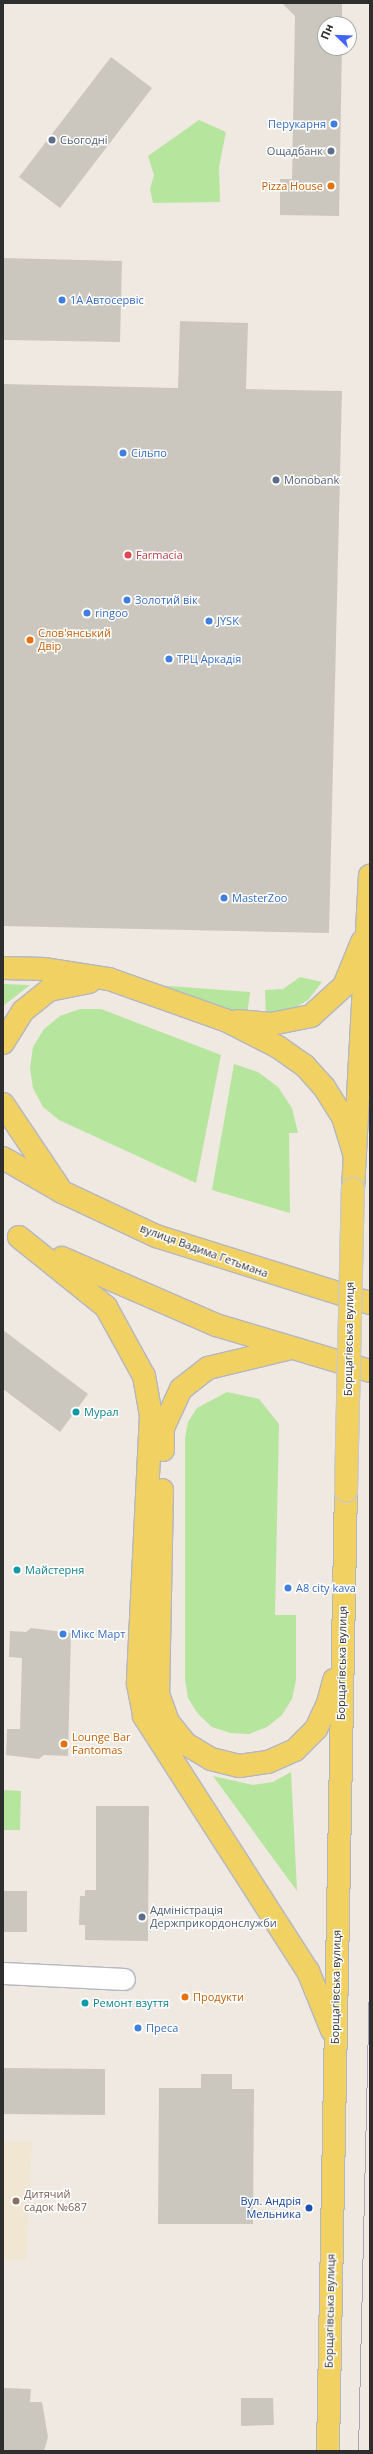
<!DOCTYPE html>
<meta charset="utf-8">
<style>
body{margin:0}
#map{position:relative;width:373px;height:2454px;overflow:hidden;background:#efe9e1;font-family:"Open Sans",sans-serif}
div>[style]{position:absolute}
[style*='--x']{left:calc(var(--x)*1px);top:calc(var(--y)*1px);width:calc(var(--w)*1px);rotate:calc(var(--a)*1deg)}
.education>*{inset:0;background:#f0e6d1}
.green>*{inset:0;background:#b6e59e}
.building>*{inset:0;background:#cbc7bf}
.roads{filter:drop-shadow(1px 0 #b4b7c1) drop-shadow(-1px 0 #b4b7c1) drop-shadow(0 1px #b4b7c1) drop-shadow(0 -1px #b4b7c1)}
.street>*{height:21px;margin:-10.5px;padding:0 10.5px;transform-origin:10.5px;border-radius:10.5px;background:#fff}
.primary>*{height:22px;margin:-11px;padding:0 11px;transform-origin:11px;border-radius:11px;background:#f2d163}
.tram>*{height:1px;margin:-0.5px;padding:0 0.5px;transform-origin:0.5px;border-radius:0.5px;background:#a3a6b8}
.bridges{filter:drop-shadow(1px 0 #c9c9c9) drop-shadow(-1px 0 #c9c9c9) drop-shadow(0 1px #c9c9c9) drop-shadow(0 -1px #c9c9c9)}
.primary-bridge>*{height:22px;margin:-11px;padding:0 11px;transform-origin:11px;border-radius:11px;background:#f2d163}
.dots>*{width:11px;height:11px;translate:-50% -50%;box-sizing:border-box;border:2px solid #fff;border-radius:50%}
span{translate:-50% -50%;white-space:nowrap;text-align:center;line-height:1.15;-webkit-text-stroke:3px #fff;paint-order:stroke}
.shop-label{font-size:11px;color:#366cbe}
.right{translate:-100% -50%;text-align:right}
.left{translate:0 -50%;text-align:left}
.service-label{font-size:11px;color:#4e5e75}
.food-label{font-size:11px;color:#c56008}
.health-label{font-size:11px;color:#be3a42}
.street-label{font-size:11px;color:#2e2e2e}
.culture-label{font-size:11px;color:#0d838f}
.education-label{font-size:11px;color:#785e54}
.transit-label{font-size:11px;color:#164399}
.frame{position:absolute;inset:0;border:4px solid #2e2e2e;pointer-events:none}
.north{position:absolute;left:317px;top:16px;width:40px;height:40px;box-sizing:border-box;background:#fff;border:1px solid #ababab;border-radius:50%;rotate:293deg;font-size:11px;font-weight:700;line-height:16px;text-align:center;color:#2e2e2e}
.north::after{content:'';display:block;margin:auto;width:14px;height:18px;background:#4264fb;clip-path:polygon(50% 0,100% 100%,50% 72%,0 100%)}
</style>
<div id="map">
<div class="education">
<div style="clip-path:polygon(3px 2141px,32px 2142px,26px 2260px,3px 2260px)"></div>
</div>
<div class="green">
<div style="clip-path:polygon(199px 120px,226px 132px,219px 167px,220px 202px,153px 203px,150px 189px,154px 175px,148px 156px)"></div>
<div style="clip-path:polygon(300px 977px,322px 982px,308px 1000px,288px 1012px,266px 1017px,265px 990px,283px 989px)"></div>
<div style="clip-path:polygon(3px 984px,30px 985px,3px 1006px)"></div>
<div style="clip-path:polygon(155px 985px,250px 992px,247px 1016px)"></div>
<div style="clip-path:polygon(80px 1009px,101px 1009px,221px 1055px,196px 1183px,59px 1120px,43px 1107px,33px 1088px,30px 1068px,33px 1047px,44px 1029px,60px 1016px)"></div>
<div style="clip-path:polygon(234px 1064px,258px 1072px,278px 1087px,292px 1108px,298px 1133px,289px 1133px,290px 1213px,212px 1190px)"></div>
<div style="clip-path:polygon(227px 1392px,259px 1399px,279px 1424px,275px 1615px,296px 1615px,296px 1680px,292px 1699px,282px 1715px,267px 1727px,249px 1734px,230px 1733px,212px 1727px,198px 1714px,188px 1698px,185px 1679px,185px 1438px,188px 1422px,197px 1408px)"></div>
<div style="clip-path:polygon(291px 1772px,297px 1891px,213px 1776px,253px 1785px,273px 1782px)"></div>
<div style="clip-path:polygon(3px 1790px,21px 1791px,20px 1830px,3px 1830px)"></div>
</div>
<div class="building">
<div style="clip-path:polygon(282px 3px,342px 3px,342px 24px,325px 24px,325px 48px,342px 48px,339px 216px,280px 215px,280px 179px,292px 179px,295px 16px)"></div>
<div style="clip-path:polygon(111px 57px,152px 88px,60px 208px,19px 177px)"></div>
<div style="clip-path:polygon(3px 258px,122px 261px,120px 342px,3px 340px)"></div>
<div style="clip-path:polygon(180px 321px,248px 323px,246px 389px,342px 391px,329px 933px,3px 926px,3px 384px,178px 388px)"></div>
<div style="clip-path:polygon(3px 1330px,88px 1394px,60px 1432px,3px 1389px)"></div>
<div style="clip-path:polygon(31px 1628px,71px 1633px,68px 1756px,44px 1755px,39px 1759px,6px 1755px,7px 1729px,20px 1729px,22px 1658px,9px 1657px,10px 1631px,26px 1632px)"></div>
<div style="clip-path:polygon(96px 1806px,149px 1806px,148px 1941px,85px 1940px,85px 1925px,79px 1925px,80px 1896px,85px 1896px,85px 1890px,96px 1890px)"></div>
<div style="clip-path:polygon(3px 1891px,27px 1891px,27px 1932px,3px 1932px)"></div>
<div style="clip-path:polygon(3px 2068px,105px 2069px,105px 2115px,3px 2114px)"></div>
<div style="clip-path:polygon(201px 2074px,232px 2074px,232px 2089px,254px 2089px,253px 2224px,158px 2224px,159px 2088px,201px 2088px)"></div>
<div style="clip-path:polygon(3px 2388px,31px 2389px,30px 2402px,42px 2402px,48px 2437px,44px 2451px,3px 2451px)"></div>
<div style="clip-path:polygon(241px 2398px,273px 2398px,274px 2425px,241px 2426px)"></div>
</div>
<div class="roads">
<div class="street">
<div style="--x:3;--y:1973;--w:121;--a:2.8"></div>
</div>
<div class="primary">
<div style="--x:3;--y:968;--w:42;--a:1.4"></div>
<div style="--x:45;--y:969;--w:65;--a:8.9"></div>
<div style="--x:109;--y:979;--w:123;--a:19.5"></div>
<div style="--x:225;--y:1020;--w:59;--a:27"></div>
<div style="--x:278;--y:1047;--w:33;--a:35"></div>
<div style="--x:305;--y:1066;--w:28;--a:48"></div>
<div style="--x:324;--y:1087;--w:36;--a:58"></div>
<div style="--x:343;--y:1117;--w:39;--a:73"></div>
<div style="--x:237;--y:1021;--w:34;--a:5"></div>
<div style="--x:271;--y:1024;--w:41;--a:-11.3"></div>
<div style="--x:311;--y:1016;--w:45;--a:-42.3"></div>
<div style="--x:344;--y:986;--w:48;--a:-67.8"></div>
<div style="--x:3;--y:1043;--w:38;--a:-58"></div>
<div style="--x:23;--y:1011;--w:33;--a:-39"></div>
<div style="--x:49;--y:990;--w:41;--a:-11.3"></div>
<div style="--x:3;--y:1104;--w:99;--a:56.1"></div>
<div style="--x:3;--y:1158;--w:68;--a:30"></div>
<div style="--x:62;--y:1192;--w:104;--a:25.1"></div>
<div style="--x:156;--y:1236;--w:224;--a:17.4"></div>
<div style="--x:353;--y:1189;--w:314;--a:-86.9"></div>
<div style="--x:19;--y:1237;--w:112;--a:38.8"></div>
<div style="--x:106;--y:1307;--w:79;--a:61.2"></div>
<div style="--x:144;--y:1376;--w:39;--a:80"></div>
<div style="--x:151;--y:1414;--w:270;--a:92.8"></div>
<div style="--x:138;--y:1684;--w:33;--a:79"></div>
<div style="--x:144;--y:1716;--w:303;--a:57.3"></div>
<div style="--x:308;--y:1971;--w:64;--a:67.9"></div>
<div style="--x:62;--y:1258;--w:168;--a:23.5"></div>
<div style="--x:216;--y:1325;--w:161;--a:16.6"></div>
<div style="--x:163;--y:1450;--w:22;--a:-90"></div>
<div style="--x:163;--y:1428;--w:43;--a:-65.2"></div>
<div style="--x:181;--y:1389;--w:34;--a:-38"></div>
<div style="--x:208;--y:1368;--w:81;--a:-13.5"></div>
<div style="--x:162;--y:1490;--w:204;--a:91.1"></div>
<div style="--x:158;--y:1694;--w:30;--a:70"></div>
<div style="--x:168;--y:1722;--w:28;--a:51"></div>
<div style="--x:186;--y:1744;--w:29;--a:31"></div>
<div style="--x:211;--y:1759;--w:29;--a:14"></div>
<div style="--x:239;--y:1766;--w:29;--a:-8"></div>
<div style="--x:268;--y:1762;--w:30;--a:-24"></div>
<div style="--x:295;--y:1750;--w:30;--a:-45"></div>
<div style="--x:316;--y:1729;--w:29;--a:-65"></div>
<div style="--x:328;--y:1703;--w:24;--a:-75"></div>
<div style="--x:328;--y:2451;--w:960;--a:-88.93"></div>
</div>
</div>
<div class="tram">
<div style="--x:358;--y:2451;--w:513;--a:-88.66"></div>
</div>
<div class="bridges">
<div class="primary-bridge">
<div style="--x:346;--y:1491;--w:302;--a:-88.7"></div>
</div>
</div>
<div class="dots">
<div style="left:334px;top:124px;background:#3f7fe0"></div>
<div style="left:52px;top:140px;background:#5c6f8a"></div>
<div style="left:331px;top:151px;background:#5c6f8a"></div>
<div style="left:331px;top:186px;background:#e8710a"></div>
<div style="left:62px;top:300px;background:#3f7fe0"></div>
<div style="left:123px;top:453px;background:#3f7fe0"></div>
<div style="left:276px;top:480px;background:#5c6f8a"></div>
<div style="left:128px;top:555px;background:#e0444e"></div>
<div style="left:127px;top:600px;background:#3f7fe0"></div>
<div style="left:87px;top:613px;background:#3f7fe0"></div>
<div style="left:209px;top:621px;background:#3f7fe0"></div>
<div style="left:30px;top:640px;background:#e8710a"></div>
<div style="left:169px;top:659px;background:#3f7fe0"></div>
<div style="left:224px;top:898px;background:#3f7fe0"></div>
<div style="left:76px;top:1412px;background:#0f9aa8"></div>
<div style="left:17px;top:1570px;background:#0f9aa8"></div>
<div style="left:288px;top:1588px;background:#3f7fe0"></div>
<div style="left:63px;top:1634px;background:#3f7fe0"></div>
<div style="left:64px;top:1744px;background:#e8710a"></div>
<div style="left:142px;top:1917px;background:#5c6f8a"></div>
<div style="left:185px;top:1997px;background:#e8710a"></div>
<div style="left:85px;top:2003px;background:#0f9aa8"></div>
<div style="left:138px;top:2028px;background:#3f7fe0"></div>
<div style="left:16px;top:2201px;background:#8d6e63"></div>
<div style="left:309px;top:2208px;background:#1a4fb4"></div>
</div>
<div class="shop-label">
<span class="right" style="left:326px;top:124px">Перукарня</span>
<span class="left" style="left:70px;top:300px">1А Автосервіс</span>
<span class="left" style="left:131px;top:453px">Сільпо</span>
<span class="left" style="left:135px;top:600px">Золотий вік</span>
<span class="left" style="left:95px;top:613px">ringoo</span>
<span class="left" style="left:217px;top:621px">JYSK</span>
<span class="left" style="left:177px;top:659px">ТРЦ Аркадія</span>
<span class="left" style="left:232px;top:898px">MasterZoo</span>
<span class="left" style="left:296px;top:1588px">A8 city kava</span>
<span class="left" style="left:71px;top:1634px">Мікс Март</span>
<span class="left" style="left:146px;top:2028px">Преса</span>
</div>
<div class="service-label">
<span class="left" style="left:60px;top:140px">Сьогодні</span>
<span class="right" style="left:323px;top:151px">Ощадбанк</span>
<span class="left" style="left:284px;top:480px">Monobank</span>
<span class="left" style="left:150px;top:1917px">Адміністрація<br>Держприкордонслужби</span>
</div>
<div class="food-label">
<span class="right" style="left:323px;top:186px">Pizza House</span>
<span class="left" style="left:38px;top:640px">Слов'янський<br>Двір</span>
<span class="left" style="left:72px;top:1744px">Lounge Bar<br>Fantomas</span>
<span class="left" style="left:193px;top:1997px">Продукти</span>
</div>
<div class="health-label">
<span class="left" style="left:136px;top:555px">Farmacia</span>
</div>
<div class="street-label">
<span style="left:204px;top:1251px;rotate:20deg">вулиця Вадима Гетьмана</span>
<span style="left:349px;top:1339px;rotate:-89deg">Борщагівська вулиця</span>
<span style="left:342px;top:1663px;rotate:-89deg">Борщагівська вулиця</span>
<span style="left:336px;top:1987px;rotate:-89deg">Борщагівська вулиця</span>
<span style="left:330px;top:2311px;rotate:-89deg">Борщагівська вулиця</span>
</div>
<div class="culture-label">
<span class="left" style="left:84px;top:1412px">Мурал</span>
<span class="left" style="left:25px;top:1570px">Майстерня</span>
<span class="left" style="left:93px;top:2003px">Ремонт взуття</span>
</div>
<div class="education-label">
<span class="left" style="left:24px;top:2201px">Дитячий<br>садок №687</span>
</div>
<div class="transit-label">
<span class="right" style="left:301px;top:2208px">Вул. Андрія<br>Мельника</span>
</div>
<div class="frame"></div>
<div class="north">Пн</div>
</div>
